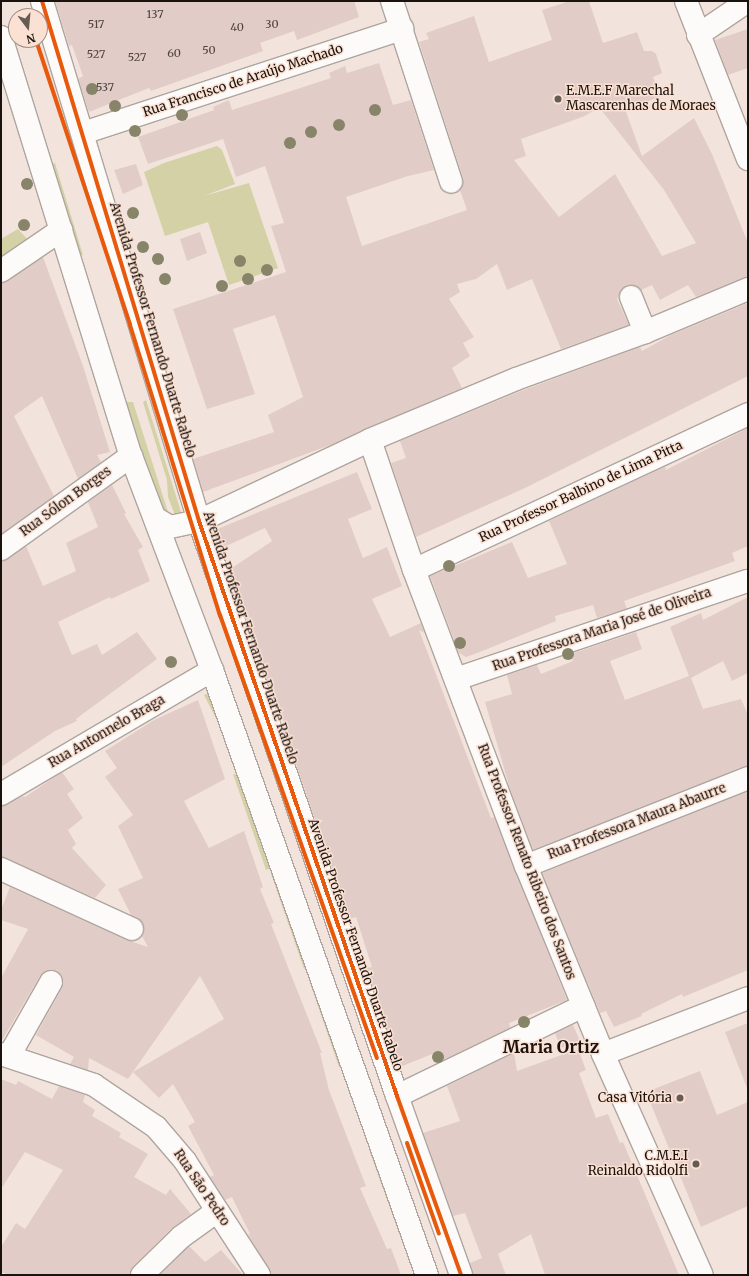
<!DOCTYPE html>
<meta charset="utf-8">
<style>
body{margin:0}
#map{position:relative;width:749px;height:1276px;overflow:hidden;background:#f2e4dc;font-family:Merriweather,serif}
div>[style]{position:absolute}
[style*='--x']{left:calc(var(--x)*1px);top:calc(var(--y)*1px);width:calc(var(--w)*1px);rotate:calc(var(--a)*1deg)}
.green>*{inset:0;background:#d3d1a5}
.building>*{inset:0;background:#e2ccc8}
.roads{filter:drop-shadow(1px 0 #afa59e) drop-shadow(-1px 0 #afa59e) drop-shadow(0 1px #afa59e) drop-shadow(0 -1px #afa59e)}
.minor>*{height:22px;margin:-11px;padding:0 11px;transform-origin:11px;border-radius:11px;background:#fdfbfa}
.cycleway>*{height:4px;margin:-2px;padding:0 2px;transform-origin:2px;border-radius:2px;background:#e8590c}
.trees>*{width:12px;height:12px;margin:-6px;border-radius:50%;background:#88846a}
.dots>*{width:11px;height:11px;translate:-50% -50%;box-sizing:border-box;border:2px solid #fbe1d3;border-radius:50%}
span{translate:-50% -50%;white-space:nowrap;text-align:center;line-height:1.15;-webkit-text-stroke:3px #fbe1d3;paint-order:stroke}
.number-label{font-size:11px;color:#4e423e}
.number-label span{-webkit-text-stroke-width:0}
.street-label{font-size:13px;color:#1a120d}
.poi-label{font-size:13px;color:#1a120d}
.left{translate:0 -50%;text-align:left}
.right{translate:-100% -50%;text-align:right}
.district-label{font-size:17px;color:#1a120d;font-weight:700}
.frame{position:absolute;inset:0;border:2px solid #1a120d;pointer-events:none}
.north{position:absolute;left:8px;top:8px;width:40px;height:40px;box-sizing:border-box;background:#fbe1d3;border:1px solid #a18e84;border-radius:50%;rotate:164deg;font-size:11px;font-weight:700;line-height:16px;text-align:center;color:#1a120d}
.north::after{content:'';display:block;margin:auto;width:14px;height:18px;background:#665c55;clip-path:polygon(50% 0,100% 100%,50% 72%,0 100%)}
</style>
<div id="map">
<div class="green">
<div style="clip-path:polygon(217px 146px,222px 150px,235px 184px,204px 196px,249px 183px,278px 268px,229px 285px,208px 222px,165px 236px,144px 172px,164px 163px)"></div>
<div style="clip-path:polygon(55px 163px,83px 255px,79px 254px,51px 164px)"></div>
<div style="clip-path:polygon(18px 229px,29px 241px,1px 263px,1px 239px)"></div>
<div style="clip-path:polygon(146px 400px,181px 512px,175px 515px,168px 497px,167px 480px,143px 402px)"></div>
<div style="clip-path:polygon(126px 402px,133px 402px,168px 512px,163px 517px)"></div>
<div style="clip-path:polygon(217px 690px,227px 740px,204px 695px)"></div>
<div style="clip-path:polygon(233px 774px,241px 776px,273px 867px,266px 870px)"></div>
<div style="clip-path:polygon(271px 874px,279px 875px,309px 964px,304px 969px)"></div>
<div style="clip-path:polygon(308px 977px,316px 979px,344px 1064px,339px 1067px)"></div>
<div style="clip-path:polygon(373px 1149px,410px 1240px,403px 1244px,369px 1150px)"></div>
</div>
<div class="building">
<div style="clip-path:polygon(55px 1px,354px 1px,359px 17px,297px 40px,294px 31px,260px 43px,263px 51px,151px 91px,149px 88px,89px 112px,78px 79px,83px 76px,72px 45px,69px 46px)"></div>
<div style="clip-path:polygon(evenodd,570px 1px,589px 1px,603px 43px,637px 32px,644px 51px,652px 51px,656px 54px,662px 73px,653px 77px,660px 97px,625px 109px,642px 156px,694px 118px,712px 154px,748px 243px,748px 277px,696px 297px,688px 285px,660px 300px,652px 285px,641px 290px,633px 285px,627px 285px,621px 290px,617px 299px,629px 325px,561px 349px,532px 279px,507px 290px,497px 264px,476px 279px,457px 284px,460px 292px,449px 299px,474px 337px,463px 343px,470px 356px,452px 368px,462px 388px,333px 444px,203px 492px,193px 459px,274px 432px,268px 415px,303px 397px,275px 315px,233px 329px,255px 394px,207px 409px,173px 309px,286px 272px,271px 226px,284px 223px,265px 166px,236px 177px,223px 139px,148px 164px,138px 137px,214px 110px,213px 107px,229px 100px,232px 110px,331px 78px,329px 73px,345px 66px,347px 73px,379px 63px,393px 105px,411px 100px,434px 170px,408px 176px,346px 197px,362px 246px,467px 210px,460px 190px,463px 178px,419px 42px,429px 39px,426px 33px,474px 16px,489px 62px,552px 40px,542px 10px,570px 1px,599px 107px,664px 190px,696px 243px,662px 256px,615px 174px,559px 217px,514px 160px,526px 156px,521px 139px,585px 116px,599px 107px)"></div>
<div style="clip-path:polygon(748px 29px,748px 68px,728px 75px,715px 40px)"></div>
<div style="clip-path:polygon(136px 164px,143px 185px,123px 194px,114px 170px)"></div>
<div style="clip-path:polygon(200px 232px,207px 253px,187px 261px,180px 239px)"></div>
<div style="clip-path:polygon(43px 257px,83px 366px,110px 452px,97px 455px,101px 462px,78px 479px,42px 396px,14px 416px,54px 496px,1px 534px,1px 283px)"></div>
<div style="clip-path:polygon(748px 303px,748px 376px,525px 488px,416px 537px,391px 463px,406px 458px,400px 441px,521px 391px,640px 347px,642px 351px,671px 335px)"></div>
<div style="clip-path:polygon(748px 428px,748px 546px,732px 553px,735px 561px,624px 601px,627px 609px,597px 618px,593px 605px,555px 616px,556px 621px,480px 652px,466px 657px,459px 653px,430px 576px,512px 542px,528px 578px,567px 564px,549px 521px,660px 469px,665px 467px,666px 470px)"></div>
<div style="clip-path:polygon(357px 472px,372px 509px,348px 519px,363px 558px,387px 547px,402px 586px,372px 599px,390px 637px,421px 623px,424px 633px,419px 630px,491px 818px,494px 817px,567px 1000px,509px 1023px,510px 1028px,439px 1062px,437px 1052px,400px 1067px,366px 968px,372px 967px,356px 917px,349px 919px,284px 729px,286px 727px,272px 695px,229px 570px,272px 541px,265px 528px,222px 548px,215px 530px)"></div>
<div style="clip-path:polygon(112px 485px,126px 513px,124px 514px,143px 547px,138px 550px,150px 581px,111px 599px,110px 597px,58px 622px,72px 655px,97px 644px,102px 655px,137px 632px,157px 659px,76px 719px,77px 721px,55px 731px,1px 767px,1px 561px,26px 546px,43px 586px,76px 571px,66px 543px,98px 527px,88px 502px)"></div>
<div style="clip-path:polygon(748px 597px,748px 673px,732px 681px,723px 661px,691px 678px,703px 709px,741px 699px,748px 715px,748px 766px,533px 850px,510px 789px,485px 702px,512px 694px,507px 675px,537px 665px,541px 674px,573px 661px,571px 654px,636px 632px,642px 649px,610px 661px,625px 700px,689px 676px,670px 627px,701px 613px,703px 620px)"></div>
<div style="clip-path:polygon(198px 700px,225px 779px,184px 801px,209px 848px,244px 831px,263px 887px,260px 889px,274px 923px,271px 924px,322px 1053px,320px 1053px,329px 1090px,366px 1186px,360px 1188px,387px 1249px,391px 1248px,401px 1275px,271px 1275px,248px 1234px,250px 1234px,232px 1197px,225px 1200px,210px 1177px,214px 1175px,188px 1126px,195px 1122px,173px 1084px,159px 1098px,133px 1072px,224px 1019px,200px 976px,128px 1079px,89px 1058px,88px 1070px,70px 1064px,74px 1057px,36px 1035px,62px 988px,62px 976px,57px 971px,51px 970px,40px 976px,1px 1042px,1px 978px,28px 929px,1px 920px,1px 910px,10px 887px,127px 940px,148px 947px,142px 936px,144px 928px,142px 922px,131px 915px,118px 889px,143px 878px,118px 826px,133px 815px,105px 777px,117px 768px,105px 751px,154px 720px)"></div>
<div style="clip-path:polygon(62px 772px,74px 789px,67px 794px,83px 818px,68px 830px,76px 844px,72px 848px,106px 885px,95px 898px,1px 857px,1px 806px,23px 796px,25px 797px)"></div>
<div style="clip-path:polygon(748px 791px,748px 970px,683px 997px,682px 994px,641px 1014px,642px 1016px,614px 1027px,606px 1011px,600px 1013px,542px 873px)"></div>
<div style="clip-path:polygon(748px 1023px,748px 1088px,747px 1088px,725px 1032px)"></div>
<div style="clip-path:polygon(573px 1025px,580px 1041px,561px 1048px,555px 1033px)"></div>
<div style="clip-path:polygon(578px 1049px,586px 1070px,579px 1073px,596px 1118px,608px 1114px,620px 1143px,623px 1142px,679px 1275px,545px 1275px,531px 1234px,498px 1254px,506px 1275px,473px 1275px,470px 1263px,482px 1258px,465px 1213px,453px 1216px,423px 1133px,460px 1121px,447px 1086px,514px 1053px,517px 1071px)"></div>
<div style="clip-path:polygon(700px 1071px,717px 1115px,748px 1102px,748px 1206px,701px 1227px,646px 1092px)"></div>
<div style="clip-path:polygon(1px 1079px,16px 1085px,18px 1081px,52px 1099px,59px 1086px,85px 1095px,83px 1102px,95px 1110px,92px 1116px,121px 1133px,119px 1137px,148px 1154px,134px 1177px,166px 1195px,170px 1189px,191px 1214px,172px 1228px,133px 1266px,130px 1275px,9px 1275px,1px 1272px,1px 1247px,16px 1223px,25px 1229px,63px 1170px,25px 1152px,1px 1189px)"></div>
<div style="clip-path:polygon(189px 1246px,205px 1262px,221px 1250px,243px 1275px,160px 1275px)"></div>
</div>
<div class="roads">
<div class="minor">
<div style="--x:42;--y:1;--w:543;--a:73.2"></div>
<div style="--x:199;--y:521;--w:608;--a:71"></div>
<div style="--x:397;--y:1096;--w:190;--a:70.3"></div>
<div style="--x:392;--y:1;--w:190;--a:71.9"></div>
<div style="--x:686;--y:1;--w:170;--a:68.6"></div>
<div style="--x:698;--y:35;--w:60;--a:-34.2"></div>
<div style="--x:1;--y:37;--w:439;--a:72.8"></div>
<div style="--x:131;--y:456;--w:229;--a:69.3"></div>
<div style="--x:212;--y:670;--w:642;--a:70.44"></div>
<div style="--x:83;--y:133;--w:336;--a:-18.1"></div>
<div style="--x:1;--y:271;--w:73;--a:-34.3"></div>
<div style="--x:631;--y:297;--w:38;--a:68"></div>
<div style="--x:370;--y:440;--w:137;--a:71.3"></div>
<div style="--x:414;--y:570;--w:316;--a:69.3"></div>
<div style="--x:526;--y:866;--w:203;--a:67.7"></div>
<div style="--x:603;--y:1054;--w:242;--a:65.9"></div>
<div style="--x:155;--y:518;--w:17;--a:31"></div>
<div style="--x:170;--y:527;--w:30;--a:-12"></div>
<div style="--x:199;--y:521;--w:189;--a:-25.3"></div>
<div style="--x:370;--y:440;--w:158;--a:-22.7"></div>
<div style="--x:516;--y:379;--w:137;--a:-20"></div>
<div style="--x:645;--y:332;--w:112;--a:-22.7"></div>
<div style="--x:1;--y:549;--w:160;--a:-35.6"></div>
<div style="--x:414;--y:570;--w:369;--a:-25"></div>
<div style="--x:456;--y:679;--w:308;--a:-18.6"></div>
<div style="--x:1;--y:794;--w:245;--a:-30.4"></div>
<div style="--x:526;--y:866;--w:239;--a:-21.6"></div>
<div style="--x:1;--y:869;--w:144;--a:24.6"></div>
<div style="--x:1;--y:1054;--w:98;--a:18.4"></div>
<div style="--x:94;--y:1085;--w:75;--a:34.1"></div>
<div style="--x:156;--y:1127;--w:45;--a:49.5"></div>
<div style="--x:185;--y:1161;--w:136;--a:57"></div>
<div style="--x:603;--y:1054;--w:155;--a:-21.1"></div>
<div style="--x:9;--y:1056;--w:85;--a:-60.4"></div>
<div style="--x:397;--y:1096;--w:207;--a:-25.8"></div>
<div style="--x:142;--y:1275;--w:54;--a:-44.3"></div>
<div style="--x:181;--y:1237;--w:44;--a:-35.8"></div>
</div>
</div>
<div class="cycleway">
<div style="--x:42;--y:1;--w:543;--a:73.2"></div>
<div style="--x:199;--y:521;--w:608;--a:71"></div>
<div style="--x:397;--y:1096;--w:190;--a:70.3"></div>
<div style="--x:36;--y:40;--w:300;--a:71.7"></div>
<div style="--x:130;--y:325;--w:304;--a:72.8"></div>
<div style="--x:220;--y:615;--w:470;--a:70.5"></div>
<div style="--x:407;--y:1143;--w:96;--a:70.6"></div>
</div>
<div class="trees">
<div style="left:92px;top:89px"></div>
<div style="left:115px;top:106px"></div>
<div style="left:375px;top:110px"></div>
<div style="left:182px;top:115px"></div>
<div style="left:339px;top:125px"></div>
<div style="left:135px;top:131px"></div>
<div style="left:311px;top:132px"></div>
<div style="left:290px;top:143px"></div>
<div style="left:27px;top:184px"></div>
<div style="left:133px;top:213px"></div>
<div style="left:24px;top:225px"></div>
<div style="left:143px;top:247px"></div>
<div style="left:158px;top:259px"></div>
<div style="left:240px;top:261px"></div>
<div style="left:267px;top:270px"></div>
<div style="left:165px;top:279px"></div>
<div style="left:248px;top:279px"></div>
<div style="left:222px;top:286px"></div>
<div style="left:449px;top:566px"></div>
<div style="left:460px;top:643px"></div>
<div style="left:568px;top:654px"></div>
<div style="left:171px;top:662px"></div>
<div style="left:524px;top:1022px"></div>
<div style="left:438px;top:1057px"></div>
</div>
<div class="dots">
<div style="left:558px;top:99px;background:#665c55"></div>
<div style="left:680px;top:1098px;background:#665c55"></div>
<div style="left:696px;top:1164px;background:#665c55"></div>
</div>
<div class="number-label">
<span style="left:155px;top:14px">137</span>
<span style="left:96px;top:24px">517</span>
<span style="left:272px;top:24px">30</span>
<span style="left:237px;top:27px">40</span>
<span style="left:209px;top:50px">50</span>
<span style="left:174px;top:53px">60</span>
<span style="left:96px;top:54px">527</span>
<span style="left:137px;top:57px">527</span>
<span style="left:105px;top:87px">537</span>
</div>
<div class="street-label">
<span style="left:243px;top:81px;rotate:-18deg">Rua Francisco de Araújo Machado</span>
<span style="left:152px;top:330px;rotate:73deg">Avenida Professor Fernando Duarte Rabelo</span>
<span style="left:581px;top:492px;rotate:-25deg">Rua Professor Balbino de Lima Pitta</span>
<span style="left:66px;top:502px;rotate:-36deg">Rua Sólon Borges</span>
<span style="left:602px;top:630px;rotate:-19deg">Rua Professora Maria José de Oliveira</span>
<span style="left:250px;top:638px;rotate:71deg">Avenida Professor Fernando Duarte Rabelo</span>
<span style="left:107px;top:732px;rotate:-30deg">Rua Antonnelo Braga</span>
<span style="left:637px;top:822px;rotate:-21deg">Rua Professora Maura Abaurre</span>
<span style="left:526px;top:862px;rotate:69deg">Rua Professor Renato Ribeiro dos Santos</span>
<span style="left:355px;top:945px;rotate:71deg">Avenida Professor Fernando Duarte Rabelo</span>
<span style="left:201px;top:1188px;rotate:56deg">Rua São Pedro</span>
</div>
<div class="poi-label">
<span class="left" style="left:566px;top:99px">E.M.E.F Marechal<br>Mascarenhas de Moraes</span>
<span class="right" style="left:672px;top:1098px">Casa Vitória</span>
<span class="right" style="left:688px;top:1164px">C.M.E.I<br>Reinaldo Ridolfi</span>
</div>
<div class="district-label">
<span style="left:551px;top:1048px">Maria Ortiz</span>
</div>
<div class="frame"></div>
<div class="north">N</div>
</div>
